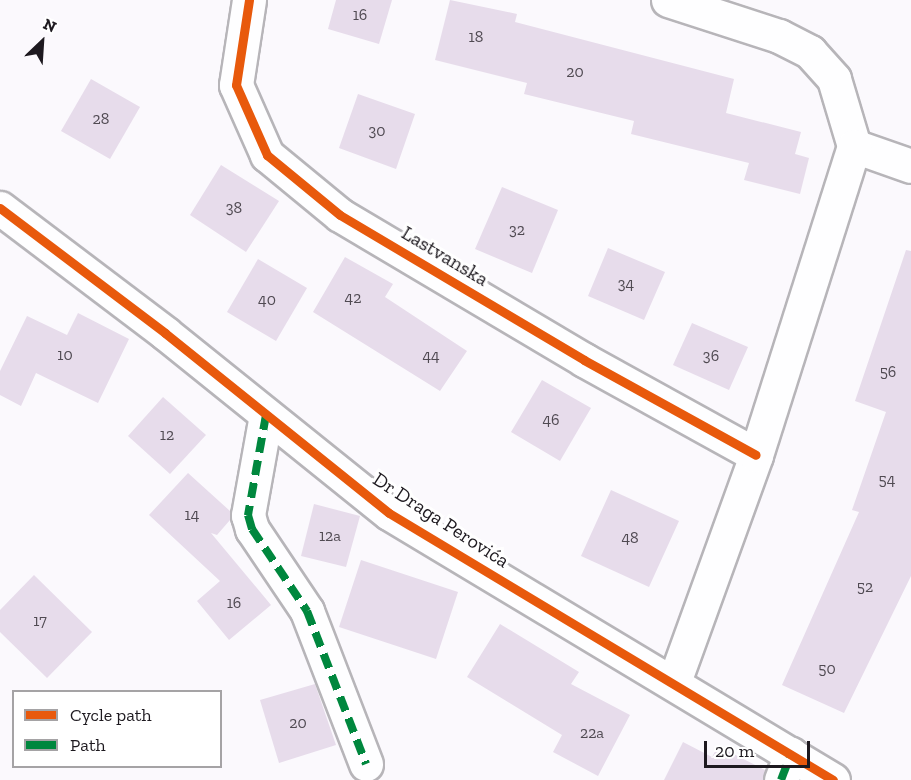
<!DOCTYPE html>
<meta charset="utf-8">
<style>
body{margin:0}
#map{position:relative;width:911px;height:780px;overflow:hidden;background:#fbf9fd;font-family:"Zilla Slab",serif}
div>[style]{position:absolute}
[style*='--x']{left:calc(var(--x)*1px);top:calc(var(--y)*1px);width:calc(var(--w)*1px);rotate:calc(var(--a)*1deg)}
.building>*{inset:0;background:#e7dceb}
.roads{filter:drop-shadow(2px 0 #b7b5b9) drop-shadow(-2px 0 #b7b5b9) drop-shadow(0 2px #b7b5b9) drop-shadow(0 -2px #b7b5b9)}
.minor>*{height:33px;margin:-16.5px;padding:0 16.5px;transform-origin:16.5px;border-radius:16.5px;background:#fefeff}
.quiet>*{height:8px;margin-top:-4px;transform-origin:0;background:repeating-linear-gradient(90deg,#00873e 0 15px,transparent 0 23px)}
.cycleway>*{height:9px;margin:-4.5px;padding:0 4.5px;transform-origin:4.5px;border-radius:4.5px;background:#e8590c}
span{translate:-50% -50%;white-space:nowrap;text-align:center;line-height:1.15;-webkit-text-stroke:6px #fff;paint-order:stroke}
.number-label{font-size:16px;color:#504a52}
.number-label span{-webkit-text-stroke-width:0}
.street-label{font-size:20px;color:#1d191f}
.legend{position:absolute;left:12px;top:690px;width:210px;height:78px;box-sizing:border-box;background:#fff;border:2px solid #a5a3a5;margin:0;padding:8px 10px;list-style:none;font-size:18px;color:#1d191f}
.legend li{display:flex;align-items:center;gap:12px;height:30px}
.legend b{width:30px;border:2px solid #a5a3a5}
.north{position:absolute;left:12px;top:12px;width:60px;height:60px;-webkit-text-stroke:4px #fff;paint-order:stroke;rotate:25deg;font-size:16px;font-weight:700;line-height:24px;text-align:center;color:#1d191f}
.north::after{content:'';display:block;margin:auto;width:21px;height:27px;background:#1d191f;clip-path:polygon(50% 0,100% 100%,50% 72%,0 100%)}
.scale{position:absolute;left:704px;top:741px;width:106px;height:27px;box-sizing:border-box;border:3px solid #1d191f;border-top:0;padding-left:8px;font-size:18px;line-height:21px;white-space:nowrap;color:#1d191f;-webkit-text-stroke:4px #fff;paint-order:stroke}
</style>
<div id="map">
<div class="building">
<div style="clip-path:polygon(336px 0,392px 0,379px 44px,328px 29px)"></div>
<div style="clip-path:polygon(450px 0,517px 14px,515px 22px,734px 79px,726px 113px,801px 132px,795px 154px,809px 158px,800px 194px,744px 180px,749px 163px,631px 134px,634px 121px,524px 94px,527px 83px,435px 60px)"></div>
<div style="clip-path:polygon(91px 79px,140px 107px,110px 159px,61px 131px)"></div>
<div style="clip-path:polygon(358px 94px,415px 114px,396px 169px,339px 148px)"></div>
<div style="clip-path:polygon(221px 165px,279px 201px,246px 252px,190px 215px)"></div>
<div style="clip-path:polygon(502px 187px,558px 210px,532px 273px,475px 249px)"></div>
<div style="clip-path:polygon(608px 248px,665px 272px,644px 320px,588px 296px)"></div>
<div style="clip-path:polygon(906px 250px,911px 251px,911px 576px,844px 713px,782px 685px,859px 512px,852px 510px,886px 412px,855px 401px)"></div>
<div style="clip-path:polygon(345px 257px,393px 284px,385px 297px,467px 351px,440px 391px,313px 312px)"></div>
<div style="clip-path:polygon(258px 259px,307px 288px,276px 341px,227px 312px)"></div>
<div style="clip-path:polygon(78px 313px,129px 339px,98px 403px,36px 373px,21px 406px,0 395px,0 371px,27px 316px,67px 335px)"></div>
<div style="clip-path:polygon(692px 323px,748px 347px,729px 390px,673px 365px)"></div>
<div style="clip-path:polygon(542px 380px,591px 408px,560px 461px,511px 432px)"></div>
<div style="clip-path:polygon(163px 397px,206px 435px,170px 474px,128px 436px)"></div>
<div style="clip-path:polygon(188px 473px,230px 511px,230px 520px,217px 535px,211px 533px,271px 605px,229px 640px,197px 601px,220px 581px,149px 515px)"></div>
<div style="clip-path:polygon(611px 490px,679px 521px,649px 587px,581px 556px)"></div>
<div style="clip-path:polygon(314px 504px,360px 516px,346px 567px,301px 556px)"></div>
<div style="clip-path:polygon(361px 560px,458px 592px,436px 659px,339px 627px)"></div>
<div style="clip-path:polygon(34px 575px,92px 632px,47px 678px,0 632px,0 610px)"></div>
<div style="clip-path:polygon(500px 624px,579px 672px,571px 684px,630px 715px,598px 776px,553px 752px,562px 735px,467px 677px)"></div>
<div style="clip-path:polygon(315px 684px,336px 745px,279px 763px,260px 700px)"></div>
<div style="clip-path:polygon(683px 742px,712px 757px,718px 746px,765px 770px,763px 780px,664px 780px)"></div>
</div>
<div class="roads">
<div class="minor">
<div style="--x:249;--y:0;--w:86;--a:98.7"></div>
<div style="--x:236;--y:85;--w:77;--a:66.1"></div>
<div style="--x:267;--y:155;--w:94;--a:39.4"></div>
<div style="--x:340;--y:215;--w:284;--a:30.7"></div>
<div style="--x:584;--y:360;--w:196;--a:28.9"></div>
<div style="--x:668;--y:0;--w:117;--a:18"></div>
<div style="--x:779;--y:36;--w:35;--a:27"></div>
<div style="--x:810;--y:52;--w:36;--a:48"></div>
<div style="--x:834;--y:79;--w:70;--a:73.4"></div>
<div style="--x:854;--y:146;--w:60;--a:19.3"></div>
<div style="--x:0;--y:208;--w:207;--a:37.1"></div>
<div style="--x:165;--y:333;--w:287;--a:38.8"></div>
<div style="--x:389;--y:513;--w:518;--a:31.02"></div>
<div style="--x:266;--y:415;--w:102;--a:100.2"></div>
<div style="--x:248;--y:515;--w:15;--a:74"></div>
<div style="--x:252;--y:529;--w:99;--a:56.1"></div>
<div style="--x:307;--y:611;--w:164;--a:68.9"></div>
<div style="--x:674;--y:682;--w:241;--a:-70.1"></div>
<div style="--x:756;--y:455;--w:324;--a:-72.4"></div>
<div style="--x:781;--y:780;--w:28;--a:-69"></div>
</div>
</div>
<div class="quiet">
<div style="--x:266;--y:415;--w:102;--a:100.2"></div>
<div style="--x:248;--y:515;--w:15;--a:74"></div>
<div style="--x:252;--y:529;--w:99;--a:56.1"></div>
<div style="--x:307;--y:611;--w:164;--a:68.9"></div>
<div style="--x:781;--y:780;--w:28;--a:-69"></div>
</div>
<div class="cycleway">
<div style="--x:249;--y:0;--w:86;--a:98.7"></div>
<div style="--x:236;--y:85;--w:77;--a:66.1"></div>
<div style="--x:267;--y:155;--w:94;--a:39.4"></div>
<div style="--x:340;--y:215;--w:284;--a:30.7"></div>
<div style="--x:584;--y:360;--w:196;--a:28.9"></div>
<div style="--x:0;--y:208;--w:207;--a:37.1"></div>
<div style="--x:165;--y:333;--w:287;--a:38.8"></div>
<div style="--x:389;--y:513;--w:518;--a:31.02"></div>
</div>
<div class="number-label">
<span style="left:360px;top:15px">16</span>
<span style="left:476px;top:37px">18</span>
<span style="left:575px;top:72px">20</span>
<span style="left:101px;top:119px">28</span>
<span style="left:377px;top:131px">30</span>
<span style="left:234px;top:208px">38</span>
<span style="left:517px;top:230px">32</span>
<span style="left:626px;top:284px">34</span>
<span style="left:353px;top:298px">42</span>
<span style="left:267px;top:300px">40</span>
<span style="left:65px;top:355px">10</span>
<span style="left:431px;top:356px">44</span>
<span style="left:711px;top:356px">36</span>
<span style="left:888px;top:372px">56</span>
<span style="left:551px;top:420px">46</span>
<span style="left:167px;top:435px">12</span>
<span style="left:887px;top:480px">54</span>
<span style="left:192px;top:515px">14</span>
<span style="left:330px;top:536px">12a</span>
<span style="left:630px;top:538px">48</span>
<span style="left:865px;top:587px">52</span>
<span style="left:234px;top:603px">16</span>
<span style="left:40px;top:621px">17</span>
<span style="left:827px;top:669px">50</span>
<span style="left:298px;top:723px">20</span>
<span style="left:592px;top:733px">22a</span>
</div>
<div class="street-label">
<span style="left:445px;top:256px;rotate:31deg">Lastvanska</span>
<span style="left:441px;top:520px;rotate:33deg">Dr Draga Perovića</span>
</div>
<ul class="legend">
<li><b style="height:8px;background:#e8590c"></b>Cycle path</li>
<li><b style="height:8px;background:#00873e"></b>Path</li>
</ul>
<div class="north">N</div>
<div class="scale">20 m</div>
</div>
